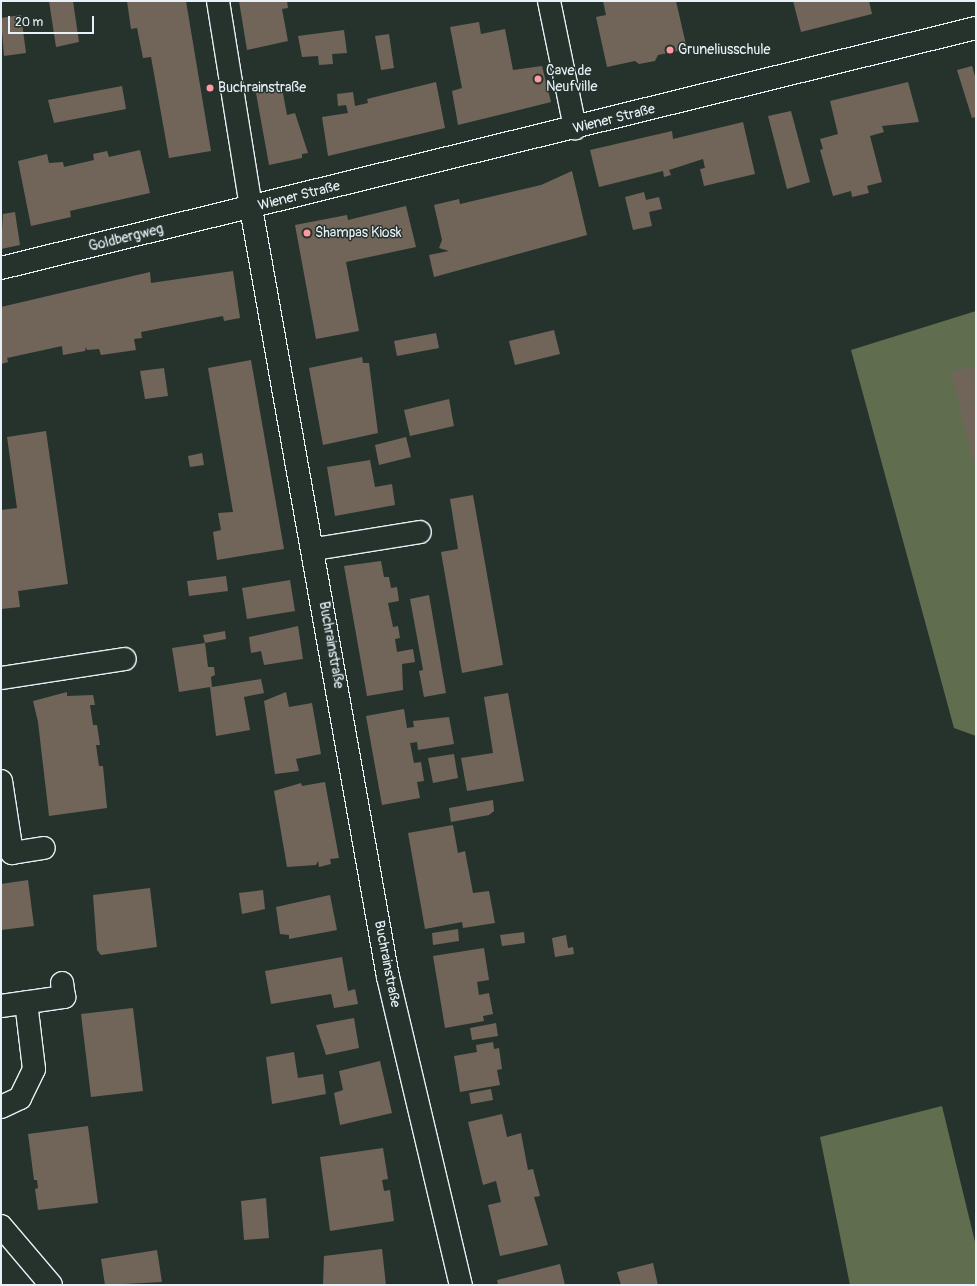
<!DOCTYPE html>
<meta charset="utf-8">
<style>
body{margin:0}
#map{position:relative;width:977px;height:1286px;overflow:hidden;background:#26332d;font-family:Pangolin,sans-serif}
div>[style]{position:absolute}
[style*='--x']{left:calc(var(--x)*1px);top:calc(var(--y)*1px);width:calc(var(--w)*1px);rotate:calc(var(--a)*1deg)}
.green>*{inset:0;background:#616d4f}
.building>*{inset:0;background:#71655a}
.roads{filter:drop-shadow(1px 0 #e8f1f8) drop-shadow(-1px 0 #e8f1f8) drop-shadow(0 1px #e8f1f8) drop-shadow(0 -1px #e8f1f8)}
.minor>*{height:22px;margin:-11px;padding:0 11px;transform-origin:11px;border-radius:11px;background:#26332d}
.dots>*{width:11px;height:11px;translate:-50% -50%;box-sizing:border-box;border:2px solid #26332d;border-radius:50%}
span{translate:-50% -50%;white-space:nowrap;text-align:center;line-height:1.15;-webkit-text-stroke:3px #26332d;paint-order:stroke}
.poi-label{font-size:14px;color:#e8f1f8}
.left{translate:0 -50%;text-align:left}
.street-label{font-size:14px;color:#e8f1f8}
.frame{position:absolute;inset:0;border:2px solid #e8f1f8;pointer-events:none}
.scale{position:absolute;left:8px;top:16px;width:86px;height:18px;box-sizing:border-box;border:2px solid #e8f1f8;border-top:0;padding-left:5px;font-size:12px;line-height:14px;white-space:nowrap;color:#e8f1f8;-webkit-text-stroke:3px #26332d;paint-order:stroke}
</style>
<div id="map">
<div class="green">
<div style="clip-path:polygon(976px 311px,976px 736px,954px 728px,851px 350px)"></div>
<div style="clip-path:polygon(942px 1106px,976px 1246px,976px 1285px,850px 1285px,820px 1137px)"></div>
</div>
<div class="building">
<div style="clip-path:polygon(49px 1px,73px 1px,79px 42px,56px 47px)"></div>
<div style="clip-path:polygon(127px 1px,186px 1px,211px 151px,169px 158px,151px 57px,143px 58px,137px 28px,131px 29px)"></div>
<div style="clip-path:polygon(239px 1px,287px 1px,288px 8px,282px 9px,288px 41px,247px 50px)"></div>
<div style="clip-path:polygon(603px 1px,676px 1px,687px 49px,658px 55px,655px 61px,639px 64px,635px 61px,607px 67px,596px 17px,606px 15px)"></div>
<div style="clip-path:polygon(793px 1px,869px 1px,872px 14px,801px 32px)"></div>
<div style="clip-path:polygon(21px 15px,26px 53px,4px 56px,1px 18px)"></div>
<div style="clip-path:polygon(479px 22px,481px 34px,505px 29px,513px 70px,542px 66px,551px 102px,458px 125px,452px 91px,462px 88px,450px 27px)"></div>
<div style="clip-path:polygon(344px 30px,347px 53px,332px 54px,333px 64px,319px 65px,318px 56px,302px 57px,298px 36px)"></div>
<div style="clip-path:polygon(389px 34px,394px 68px,381px 70px,375px 36px)"></div>
<div style="clip-path:polygon(972px 66px,976px 79px,976px 117px,972px 118px,957px 70px)"></div>
<div style="clip-path:polygon(436px 82px,445px 128px,328px 156px,322px 117px,348px 113px,346px 105px,338px 106px,337px 94px,353px 92px,355px 106px,368px 103px,367px 99px)"></div>
<div style="clip-path:polygon(908px 82px,919px 122px,882px 126px,884px 132px,870px 136px,882px 182px,867px 186px,869px 193px,852px 197px,851px 191px,833px 196px,820px 150px,823px 149px,820px 139px,838px 134px,830px 101px)"></div>
<div style="clip-path:polygon(122px 86px,126px 109px,54px 123px,48px 100px)"></div>
<div style="clip-path:polygon(282px 88px,287px 115px,295px 113px,308px 153px,302px 154px,302px 158px,269px 165px,256px 93px)"></div>
<div style="clip-path:polygon(791px 111px,810px 182px,787px 189px,768px 116px)"></div>
<div style="clip-path:polygon(743px 122px,755px 174px,704px 186px,700px 169px,705px 168px,703px 159px,669px 170px,671px 175px,664px 177px,663px 171px,599px 187px,590px 150px,672px 131px,673px 139px)"></div>
<div style="clip-path:polygon(140px 150px,150px 193px,74px 210px,70px 211px,71px 217px,31px 226px,18px 161px,47px 154px,49px 163px,63px 162px,64px 167px,94px 160px,93px 154px,107px 151px,109px 157px)"></div>
<div style="clip-path:polygon(572px 171px,587px 235px,434px 277px,429px 255px,449px 251px,439px 248px,442px 240px,434px 205px,459px 199px,460px 204px,541px 185px)"></div>
<div style="clip-path:polygon(644px 192px,646px 200px,659px 197px,662px 209px,649px 212px,652px 226px,633px 230px,625px 197px)"></div>
<div style="clip-path:polygon(406px 206px,416px 247px,346px 262px,359px 331px,316px 339px,295px 225px,347px 215px,348px 220px)"></div>
<div style="clip-path:polygon(3px 211px,3px 214px,15px 212px,20px 245px,1px 249px)"></div>
<div style="clip-path:polygon(233px 271px,240px 318px,224px 321px,223px 316px,141px 332px,142px 338px,134px 339px,136px 350px,101px 355px,99px 349px,87px 350px,86px 347px,85px 351px,63px 355px,62px 346px,7px 358px,8px 362px,1px 364px,1px 307px,150px 272px,151px 283px)"></div>
<div style="clip-path:polygon(554px 330px,560px 354px,515px 365px,509px 341px)"></div>
<div style="clip-path:polygon(436px 333px,439px 348px,397px 356px,394px 341px)"></div>
<div style="clip-path:polygon(362px 357px,363px 363px,369px 363px,378px 433px,323px 445px,309px 368px)"></div>
<div style="clip-path:polygon(251px 360px,284px 549px,217px 560px,213px 532px,221px 530px,218px 513px,233px 512px,208px 368px)"></div>
<div style="clip-path:polygon(976px 366px,976px 467px,975px 467px,951px 372px)"></div>
<div style="clip-path:polygon(164px 368px,168px 396px,145px 399px,140px 371px)"></div>
<div style="clip-path:polygon(449px 399px,454px 426px,410px 436px,404px 410px)"></div>
<div style="clip-path:polygon(46px 431px,68px 584px,18px 591px,20px 607px,1px 609px,1px 510px,17px 508px,7px 437px)"></div>
<div style="clip-path:polygon(406px 437px,411px 457px,379px 465px,375px 445px)"></div>
<div style="clip-path:polygon(202px 453px,204px 465px,190px 467px,188px 456px)"></div>
<div style="clip-path:polygon(370px 460px,375px 487px,392px 484px,395px 505px,335px 516px,327px 467px)"></div>
<div style="clip-path:polygon(473px 495px,503px 665px,462px 673px,441px 552px,458px 549px,450px 499px)"></div>
<div style="clip-path:polygon(381px 561px,384px 577px,389px 577px,391px 588px,397px 587px,399px 601px,388px 603px,393px 627px,398px 626px,400px 638px,395px 639px,397px 652px,413px 649px,415px 662px,402px 664px,403px 690px,367px 696px,344px 566px)"></div>
<div style="clip-path:polygon(226px 576px,228px 591px,189px 596px,187px 581px)"></div>
<div style="clip-path:polygon(290px 580px,295px 611px,247px 619px,242px 588px)"></div>
<div style="clip-path:polygon(429px 595px,446px 693px,424px 697px,419px 671px,423px 670px,410px 599px)"></div>
<div style="clip-path:polygon(298px 626px,303px 659px,264px 665px,261px 651px,251px 653px,249px 637px)"></div>
<div style="clip-path:polygon(225px 631px,226px 639px,205px 643px,203px 635px)"></div>
<div style="clip-path:polygon(205px 643px,208px 667px,214px 667px,215px 675px,211px 677px,212px 687px,261px 679px,264px 693px,244px 697px,250px 730px,216px 736px,210px 687px,179px 692px,172px 648px)"></div>
<div style="clip-path:polygon(67px 692px,67px 696px,93px 695px,95px 705px,90px 705px,93px 725px,97px 725px,100px 745px,96px 745px,99px 766px,103px 766px,107px 808px,49px 816px,38px 722px,33px 701px)"></div>
<div style="clip-path:polygon(286px 692px,289px 707px,312px 703px,321px 754px,296px 759px,299px 771px,275px 774px,264px 701px)"></div>
<div style="clip-path:polygon(508px 693px,524px 781px,467px 791px,461px 758px,493px 753px,484px 697px)"></div>
<div style="clip-path:polygon(404px 709px,407px 728px,414px 727px,413px 721px,449px 717px,454px 744px,418px 750px,417px 742px,410px 743px,414px 763px,421px 762px,424px 781px,417px 782px,420px 798px,382px 805px,366px 716px)"></div>
<div style="clip-path:polygon(454px 754px,458px 778px,433px 783px,428px 758px)"></div>
<div style="clip-path:polygon(325px 782px,339px 858px,330px 859px,331px 864px,319px 867px,318px 861px,316px 865px,287px 867px,274px 791px,301px 783px,302px 786px)"></div>
<div style="clip-path:polygon(493px 800px,494px 811px,489px 815px,451px 822px,449px 808px)"></div>
<div style="clip-path:polygon(453px 825px,458px 853px,465px 851px,473px 893px,489px 891px,495px 923px,463px 928px,462px 922px,425px 929px,408px 833px)"></div>
<div style="clip-path:polygon(28px 880px,34px 926px,1px 930px,1px 884px)"></div>
<div style="clip-path:polygon(150px 888px,157px 947px,101px 955px,97px 950px,93px 895px)"></div>
<div style="clip-path:polygon(263px 890px,265px 909px,242px 914px,239px 893px)"></div>
<div style="clip-path:polygon(330px 895px,337px 930px,289px 939px,289px 935px,280px 934px,276px 907px)"></div>
<div style="clip-path:polygon(458px 929px,459px 941px,433px 945px,432px 933px)"></div>
<div style="clip-path:polygon(524px 932px,525px 943px,502px 946px,500px 935px)"></div>
<div style="clip-path:polygon(566px 935px,568px 948px,573px 947px,574px 954px,555px 957px,552px 938px)"></div>
<div style="clip-path:polygon(484px 948px,489px 980px,477px 982px,479px 995px,489px 993px,493px 1014px,483px 1016px,484px 1021px,445px 1028px,433px 956px)"></div>
<div style="clip-path:polygon(342px 957px,348px 991px,355px 989px,358px 1004px,334px 1008px,331px 994px,271px 1004px,265px 971px)"></div>
<div style="clip-path:polygon(133px 1008px,143px 1091px,91px 1097px,81px 1014px)"></div>
<div style="clip-path:polygon(354px 1018px,359px 1048px,326px 1055px,316px 1025px)"></div>
<div style="clip-path:polygon(496px 1023px,498px 1036px,472px 1040px,470px 1028px)"></div>
<div style="clip-path:polygon(493px 1042px,494px 1049px,499px 1048px,502px 1069px,497px 1070px,500px 1085px,460px 1092px,454px 1056px,477px 1052px,476px 1045px)"></div>
<div style="clip-path:polygon(294px 1052px,298px 1078px,323px 1074px,326px 1094px,272px 1104px,266px 1057px)"></div>
<div style="clip-path:polygon(380px 1061px,392px 1113px,340px 1125px,334px 1093px,343px 1090px,339px 1071px)"></div>
<div style="clip-path:polygon(491px 1089px,493px 1100px,471px 1104px,469px 1093px)"></div>
<div style="clip-path:polygon(502px 1114px,507px 1137px,521px 1133px,528px 1170px,533px 1169px,540px 1196px,534px 1197px,548px 1245px,500px 1256px,488px 1205px,501px 1202px,496px 1181px,483px 1185px,468px 1122px)"></div>
<div style="clip-path:polygon(88px 1126px,98px 1203px,38px 1210px,35px 1189px,38px 1188px,37px 1180px,34px 1180px,28px 1134px)"></div>
<div style="clip-path:polygon(383px 1148px,388px 1179px,382px 1180px,384px 1191px,390px 1190px,394px 1221px,330px 1231px,320px 1157px)"></div>
<div style="clip-path:polygon(266px 1198px,269px 1238px,244px 1240px,241px 1201px)"></div>
<div style="clip-path:polygon(382px 1249px,386px 1285px,323px 1285px,324px 1256px)"></div>
<div style="clip-path:polygon(157px 1250px,162px 1282px,105px 1285px,101px 1259px)"></div>
<div style="clip-path:polygon(653px 1263px,658px 1285px,621px 1285px,617px 1272px)"></div>
<div style="clip-path:polygon(560px 1264px,565px 1285px,498px 1285px,497px 1280px)"></div>
</div>
<div class="roads">
<div class="minor">
<div style="--x:218;--y:1;--w:210;--a:80.9"></div>
<div style="--x:251;--y:208;--w:781;--a:79.9"></div>
<div style="--x:388;--y:977;--w:317;--a:76.7"></div>
<div style="--x:549;--y:1;--w:130;--a:78.4"></div>
<div style="--x:1;--y:268;--w:1004;--a:-13.83"></div>
<div style="--x:315;--y:549;--w:106;--a:-9.2"></div>
<div style="--x:1;--y:678;--w:125;--a:-8.7"></div>
<div style="--x:1;--y:781;--w:73;--a:81.3"></div>
<div style="--x:12;--y:853;--w:32;--a:-9"></div>
<div style="--x:1;--y:1006;--w:64;--a:-8.1"></div>
<div style="--x:64;--y:997;--w:14;--a:-98"></div>
<div style="--x:1;--y:1107;--w:21;--a:-25"></div>
<div style="--x:20;--y:1098;--w:32;--a:-64"></div>
<div style="--x:34;--y:1069;--w:67;--a:-96.8"></div>
<div style="--x:1;--y:1226;--w:77;--a:49.7"></div>
</div>
</div>
<div class="dots">
<div style="left:670px;top:50px;background:#ff9aa2"></div>
<div style="left:538px;top:79px;background:#ff9aa2"></div>
<div style="left:210px;top:88px;background:#ff9aa2"></div>
<div style="left:307px;top:233px;background:#ff9aa2"></div>
</div>
<div class="poi-label">
<span class="left" style="left:678px;top:50px">Gruneliusschule</span>
<span class="left" style="left:546px;top:79px">Cave de<br>Neufville</span>
<span class="left" style="left:218px;top:88px">Buchrainstraße</span>
<span class="left" style="left:315px;top:233px">Shampas Kiosk</span>
</div>
<div class="street-label">
<span style="left:614px;top:119px;rotate:-14deg">Wiener Straße</span>
<span style="left:299px;top:196px;rotate:-14deg">Wiener Straße</span>
<span style="left:126px;top:238px;rotate:-14deg">Goldbergweg</span>
<span style="left:331px;top:645px;rotate:80deg">Buchrainstraße</span>
<span style="left:387px;top:964px;rotate:79deg">Buchrainstraße</span>
</div>
<div class="frame"></div>
<div class="scale">20 m</div>
</div>
